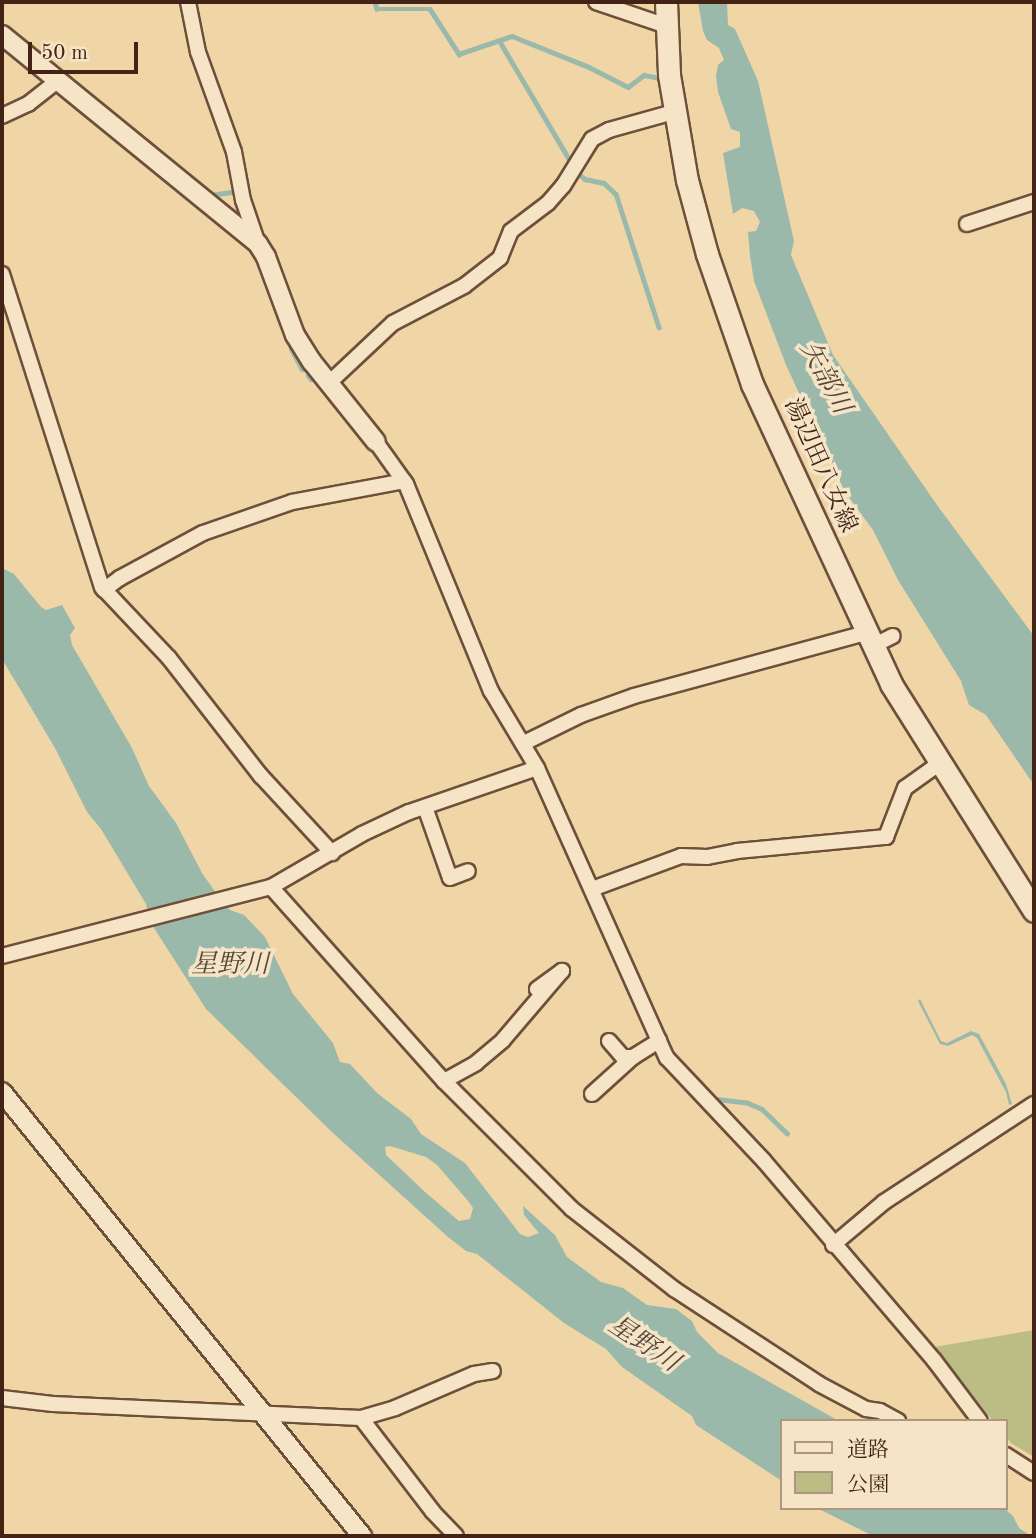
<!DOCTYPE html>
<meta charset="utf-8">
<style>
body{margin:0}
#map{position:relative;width:1036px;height:1538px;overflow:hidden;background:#f0d6a7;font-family:"Old Standard TT","Noto Serif JP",serif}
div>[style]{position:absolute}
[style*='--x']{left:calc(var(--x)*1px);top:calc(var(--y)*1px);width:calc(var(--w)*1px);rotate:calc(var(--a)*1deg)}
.green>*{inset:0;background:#bcbd85}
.water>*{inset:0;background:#9ab9ab}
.stream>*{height:4.5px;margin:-2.25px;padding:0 2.25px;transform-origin:2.25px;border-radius:2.25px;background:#9ab9ab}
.roads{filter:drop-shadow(2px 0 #6e503a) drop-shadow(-2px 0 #6e503a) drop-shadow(0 2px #6e503a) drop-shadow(0 -2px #6e503a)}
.minor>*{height:14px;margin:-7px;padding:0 7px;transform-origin:7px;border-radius:7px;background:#f5e4c6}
.tertiary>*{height:18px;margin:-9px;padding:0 9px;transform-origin:9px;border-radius:9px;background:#f5e4c6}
.secondary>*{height:21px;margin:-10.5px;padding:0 10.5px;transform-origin:10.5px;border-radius:10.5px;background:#f5e4c6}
span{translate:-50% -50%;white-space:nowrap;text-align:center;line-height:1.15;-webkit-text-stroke:7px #f5e4c6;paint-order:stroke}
.street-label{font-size:24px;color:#422315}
.water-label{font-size:26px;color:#58483a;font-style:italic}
.frame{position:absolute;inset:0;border:4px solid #422315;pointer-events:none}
.legend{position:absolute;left:780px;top:1419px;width:228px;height:91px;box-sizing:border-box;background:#f5e4c6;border:2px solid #ad977f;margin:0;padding:9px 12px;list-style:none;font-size:21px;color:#422315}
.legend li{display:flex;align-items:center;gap:14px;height:35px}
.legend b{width:35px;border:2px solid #ad977f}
.scale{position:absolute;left:28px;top:42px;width:110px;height:32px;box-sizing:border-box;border:4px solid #422315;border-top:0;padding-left:9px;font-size:21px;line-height:24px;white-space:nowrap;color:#422315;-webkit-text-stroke:5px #f5e4c6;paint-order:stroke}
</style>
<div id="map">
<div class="green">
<div style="clip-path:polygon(1034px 1330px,1034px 1457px,1011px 1443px,1006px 1437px,1006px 1421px,993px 1421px,934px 1347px)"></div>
</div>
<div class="water">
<div style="clip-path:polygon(698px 2px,727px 2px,728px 25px,735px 29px,758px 81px,794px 241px,791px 255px,833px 355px,937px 505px,1034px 636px,1034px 785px,986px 715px,969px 705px,961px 681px,898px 580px,873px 530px,845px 492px,786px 365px,754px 281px,750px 256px,748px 232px,756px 231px,760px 222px,754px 211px,742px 208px,733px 214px,723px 153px,740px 147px,740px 132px,731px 129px,718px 92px,716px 76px,718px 65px,724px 60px,719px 48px,707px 40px,703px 31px)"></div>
<div style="clip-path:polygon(evenodd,2px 568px,14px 574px,41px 607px,46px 610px,62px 605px,75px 628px,70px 635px,72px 645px,132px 748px,149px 786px,176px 823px,202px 873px,223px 903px,230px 910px,244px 915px,265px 937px,293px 994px,333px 1043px,340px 1062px,350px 1064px,377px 1093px,411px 1119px,421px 1134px,465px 1163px,520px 1234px,528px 1237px,539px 1233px,524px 1215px,523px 1206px,555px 1235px,567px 1257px,601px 1282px,623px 1288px,647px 1305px,676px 1309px,692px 1321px,697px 1332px,718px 1353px,839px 1421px,782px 1421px,782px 1481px,696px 1425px,692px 1416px,622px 1367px,606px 1349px,564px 1323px,477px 1254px,466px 1251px,448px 1237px,334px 1134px,206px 1009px,152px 925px,146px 904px,101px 829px,87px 812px,55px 748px,2px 659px,2px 568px,390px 1146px,426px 1157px,437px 1165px,469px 1202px,473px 1208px,470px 1219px,459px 1221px,425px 1192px,386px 1155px,385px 1147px,390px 1146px)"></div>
<div style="clip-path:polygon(920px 999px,941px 1041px,947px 1043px,971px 1031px,979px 1034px,1006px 1084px,1012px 1104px,1009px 1105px,1006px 1092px,977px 1038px,972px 1035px,948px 1046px,940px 1044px,918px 1001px)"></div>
<div style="clip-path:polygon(817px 1508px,1004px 1508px,1013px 1516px,1019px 1528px,1031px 1536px,873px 1536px)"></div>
</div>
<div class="stream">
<div style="--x:375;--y:2;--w:7;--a:74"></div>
<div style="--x:377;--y:9;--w:53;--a:0"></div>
<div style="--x:430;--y:9;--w:54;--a:57.2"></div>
<div style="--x:459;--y:54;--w:56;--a:-18.8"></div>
<div style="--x:512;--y:36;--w:83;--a:21.9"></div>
<div style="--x:589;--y:67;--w:44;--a:27.1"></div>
<div style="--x:628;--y:87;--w:20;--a:-37"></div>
<div style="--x:644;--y:75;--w:20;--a:11"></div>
<div style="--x:499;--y:40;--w:144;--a:59.5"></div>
<div style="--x:579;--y:174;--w:8;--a:40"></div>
<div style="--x:585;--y:179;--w:19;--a:12"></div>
<div style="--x:604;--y:183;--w:16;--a:43"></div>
<div style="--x:616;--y:194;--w:140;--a:72.1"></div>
<div style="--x:210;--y:195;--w:27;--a:-8"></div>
<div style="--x:291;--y:348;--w:24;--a:62"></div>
<div style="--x:308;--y:375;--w:5;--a:53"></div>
<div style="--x:717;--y:1099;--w:31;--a:7"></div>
<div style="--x:748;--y:1103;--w:15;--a:23"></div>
<div style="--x:762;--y:1109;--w:35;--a:44"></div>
</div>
<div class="roads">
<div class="minor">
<div style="--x:188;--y:2;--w:51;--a:78.7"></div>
<div style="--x:198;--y:52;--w:106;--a:70.2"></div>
<div style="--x:234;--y:152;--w:49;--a:79.4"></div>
<div style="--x:243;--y:200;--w:46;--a:71.2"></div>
<div style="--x:596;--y:2;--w:75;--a:18.7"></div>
<div style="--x:2;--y:116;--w:29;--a:-25"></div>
<div style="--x:28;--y:104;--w:36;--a:-38"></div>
<div style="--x:967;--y:224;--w:71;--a:-18.2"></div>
<div style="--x:2;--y:274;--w:329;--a:72.3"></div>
<div style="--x:102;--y:587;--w:98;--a:46.7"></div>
<div style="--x:169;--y:658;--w:150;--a:52.1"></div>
<div style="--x:261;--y:776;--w:105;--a:47.3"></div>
<div style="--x:329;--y:383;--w:88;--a:-43.2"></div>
<div style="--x:393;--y:323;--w:80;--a:-27.5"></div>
<div style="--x:464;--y:286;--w:46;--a:-37.9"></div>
<div style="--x:500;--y:258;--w:29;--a:-68"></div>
<div style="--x:511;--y:231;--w:46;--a:-37.1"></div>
<div style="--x:548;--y:203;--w:23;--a:-49"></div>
<div style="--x:563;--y:186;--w:55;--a:-58.3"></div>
<div style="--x:592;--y:139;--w:19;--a:-28"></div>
<div style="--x:609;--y:130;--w:67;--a:-15.5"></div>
<div style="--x:376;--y:442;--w:52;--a:54.5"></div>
<div style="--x:406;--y:484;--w:224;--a:67.7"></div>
<div style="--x:491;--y:691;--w:90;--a:59.1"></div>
<div style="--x:537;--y:768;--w:318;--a:65.9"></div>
<div style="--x:667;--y:1058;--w:141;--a:46.7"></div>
<div style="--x:764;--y:1161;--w:262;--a:49.5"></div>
<div style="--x:934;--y:1360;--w:76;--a:53"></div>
<div style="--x:104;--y:590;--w:20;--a:-37"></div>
<div style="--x:120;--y:578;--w:94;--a:-28.5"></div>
<div style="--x:203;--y:533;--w:94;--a:-19.2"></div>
<div style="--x:292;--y:502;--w:114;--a:-10.6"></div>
<div style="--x:873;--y:646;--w:22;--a:-27"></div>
<div style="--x:524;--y:743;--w:64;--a:-26.2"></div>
<div style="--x:581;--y:715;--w:56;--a:-19.7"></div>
<div style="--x:634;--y:696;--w:240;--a:-15.2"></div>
<div style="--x:425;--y:807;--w:75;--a:70.6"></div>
<div style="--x:450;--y:878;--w:19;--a:-21"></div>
<div style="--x:271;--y:887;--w:260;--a:48.3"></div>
<div style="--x:444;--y:1081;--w:181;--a:45"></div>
<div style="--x:572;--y:1209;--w:130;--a:38.1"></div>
<div style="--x:674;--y:1289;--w:173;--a:33.2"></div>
<div style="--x:819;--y:1384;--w:53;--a:28"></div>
<div style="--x:866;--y:1409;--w:14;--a:8"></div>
<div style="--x:880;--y:1411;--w:21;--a:29"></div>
<div style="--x:592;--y:889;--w:95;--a:-20.3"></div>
<div style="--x:681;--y:856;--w:26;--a:2"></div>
<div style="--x:707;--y:857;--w:31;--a:-11"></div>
<div style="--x:737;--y:851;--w:150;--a:-5.4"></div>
<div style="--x:886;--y:837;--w:53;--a:-68.8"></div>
<div style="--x:905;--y:788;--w:43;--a:-35.5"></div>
<div style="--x:2;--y:956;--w:278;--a:-14.4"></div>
<div style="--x:271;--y:887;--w:105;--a:-30.2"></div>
<div style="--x:362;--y:834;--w:52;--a:-25.1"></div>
<div style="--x:409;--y:812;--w:135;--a:-19"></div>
<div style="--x:609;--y:1041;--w:21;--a:49"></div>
<div style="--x:623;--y:1057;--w:10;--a:0"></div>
<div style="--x:633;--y:1057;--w:31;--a:-32"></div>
<div style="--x:444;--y:1081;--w:37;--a:-29"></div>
<div style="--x:476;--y:1063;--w:35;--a:-40"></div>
<div style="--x:503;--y:1040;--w:91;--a:-49.5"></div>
<div style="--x:562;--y:971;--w:31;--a:144"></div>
<div style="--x:592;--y:1094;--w:55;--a:-42.1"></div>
<div style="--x:833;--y:1245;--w:67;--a:-40.1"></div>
<div style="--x:884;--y:1202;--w:179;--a:-33.2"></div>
<div style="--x:2;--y:1398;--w:51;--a:6.7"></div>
<div style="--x:53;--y:1404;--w:308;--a:2.6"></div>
<div style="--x:361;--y:1418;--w:118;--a:52.5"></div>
<div style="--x:433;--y:1512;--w:33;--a:46"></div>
<div style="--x:361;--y:1418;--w:35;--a:-16"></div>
<div style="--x:395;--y:1408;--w:86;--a:-23.3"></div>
<div style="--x:474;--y:1374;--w:19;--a:-9"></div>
<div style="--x:1006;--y:1455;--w:33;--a:33"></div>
</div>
<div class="tertiary">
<div style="--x:2;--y:35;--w:330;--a:39.2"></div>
<div style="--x:258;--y:244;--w:15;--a:58"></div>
<div style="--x:266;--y:257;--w:83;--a:69.6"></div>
<div style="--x:295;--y:335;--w:32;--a:58"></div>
<div style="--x:312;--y:362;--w:102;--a:51.3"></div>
<div style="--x:2;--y:1092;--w:572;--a:50.96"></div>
</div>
<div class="secondary">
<div style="--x:666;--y:2;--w:73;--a:87.6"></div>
<div style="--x:669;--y:75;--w:107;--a:80.3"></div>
<div style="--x:687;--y:180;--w:77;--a:74.9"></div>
<div style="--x:707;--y:254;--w:138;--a:70.9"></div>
<div style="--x:752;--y:384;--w:331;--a:65.1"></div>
<div style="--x:891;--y:684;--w:268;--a:57.8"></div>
</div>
</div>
<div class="street-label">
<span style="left:819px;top:466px;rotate:66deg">湯辺田八女線</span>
</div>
<div class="water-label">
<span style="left:824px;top:378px;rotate:62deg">矢部川</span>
<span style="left:230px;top:966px">星野川</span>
<span style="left:643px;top:1345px;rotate:34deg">星野川</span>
</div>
<div class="frame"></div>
<ul class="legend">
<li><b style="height:9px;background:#f5e4c6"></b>道路</li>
<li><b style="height:19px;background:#bcbd85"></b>公園</li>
</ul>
<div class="scale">50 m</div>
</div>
